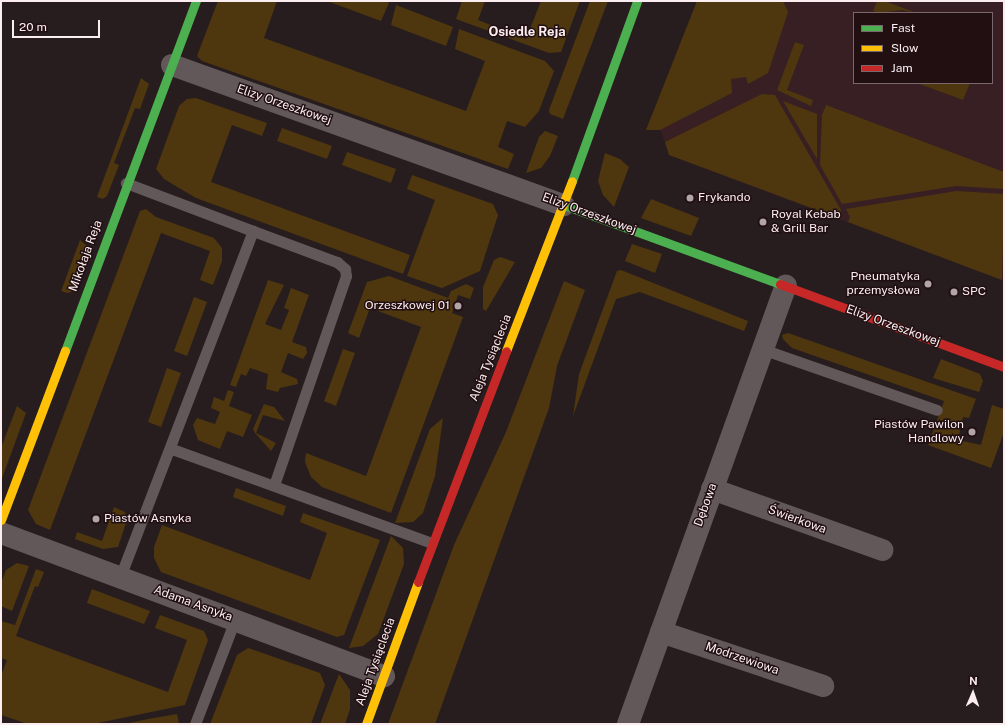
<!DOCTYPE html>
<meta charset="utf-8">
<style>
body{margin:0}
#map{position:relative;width:1005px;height:725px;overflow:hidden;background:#271d1e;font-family:"Public Sans",sans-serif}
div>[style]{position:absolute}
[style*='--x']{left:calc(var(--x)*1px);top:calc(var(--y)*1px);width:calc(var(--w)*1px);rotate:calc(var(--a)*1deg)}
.built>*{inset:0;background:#371f23}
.green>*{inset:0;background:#4e370e}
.lane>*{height:11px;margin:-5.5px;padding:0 5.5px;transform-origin:5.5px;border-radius:5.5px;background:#62585a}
.street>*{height:22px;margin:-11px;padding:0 11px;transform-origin:11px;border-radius:11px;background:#62585a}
.fast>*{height:9px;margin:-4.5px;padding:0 4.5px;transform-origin:4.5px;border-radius:4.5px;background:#4caf50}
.slow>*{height:9px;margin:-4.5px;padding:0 4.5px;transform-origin:4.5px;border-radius:4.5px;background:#ffc107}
.jam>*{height:9px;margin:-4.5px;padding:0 4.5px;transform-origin:4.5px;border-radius:4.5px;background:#c62828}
.dots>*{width:11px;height:11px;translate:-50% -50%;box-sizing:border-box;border:2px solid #210f12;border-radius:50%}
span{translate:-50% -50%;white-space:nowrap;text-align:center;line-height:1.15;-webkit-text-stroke:3px #210f12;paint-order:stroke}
.street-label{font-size:12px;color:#fceef0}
.poi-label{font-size:12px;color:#fceef0}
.left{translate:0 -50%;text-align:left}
.right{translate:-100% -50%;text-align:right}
.neighbourhood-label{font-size:13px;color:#fceef0;font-weight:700}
.frame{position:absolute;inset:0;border:2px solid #fceef0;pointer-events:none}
.legend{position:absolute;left:853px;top:12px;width:140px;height:72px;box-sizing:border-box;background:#210f12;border:1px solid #79686b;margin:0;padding:5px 7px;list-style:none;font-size:12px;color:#fceef0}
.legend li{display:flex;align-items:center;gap:8px;height:20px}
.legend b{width:20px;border:1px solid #79686b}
.north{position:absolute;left:953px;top:673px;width:40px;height:40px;-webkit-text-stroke:3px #210f12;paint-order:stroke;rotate:2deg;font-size:11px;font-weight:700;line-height:16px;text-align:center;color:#fceef0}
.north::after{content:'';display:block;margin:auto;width:14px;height:18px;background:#fceef0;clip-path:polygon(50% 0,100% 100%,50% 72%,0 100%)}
.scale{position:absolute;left:12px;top:20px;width:88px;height:18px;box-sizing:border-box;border:2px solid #fceef0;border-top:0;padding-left:5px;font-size:12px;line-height:14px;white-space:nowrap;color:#fceef0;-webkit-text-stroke:3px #210f12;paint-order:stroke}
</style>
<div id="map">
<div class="built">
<div style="clip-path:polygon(evenodd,700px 1px,1004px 1px,1004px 281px,669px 155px,656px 116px,700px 1px,854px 13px,992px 13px,992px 83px,854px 83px,854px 13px)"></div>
</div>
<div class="green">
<div style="clip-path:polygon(218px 1px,277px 1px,264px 38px,466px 111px,485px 61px,455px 49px,459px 29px,545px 61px,554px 71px,539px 111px,525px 127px,507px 121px,498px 147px,514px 154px,508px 169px,202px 61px,197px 56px)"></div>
<div style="clip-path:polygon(327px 1px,385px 1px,389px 3px,381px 21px)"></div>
<div style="clip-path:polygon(462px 1px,485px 1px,478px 20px,526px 39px,541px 1px,580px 1px,561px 52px,549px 53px,456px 19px)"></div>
<div style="clip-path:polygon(590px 1px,608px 1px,563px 119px,550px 114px,549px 110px)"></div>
<div style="clip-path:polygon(697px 1px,783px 1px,788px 12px,768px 73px,748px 84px,746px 77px,731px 79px,732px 93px,660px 130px,646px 130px)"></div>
<div style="clip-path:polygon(877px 1px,885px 1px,916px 13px,902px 10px,880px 13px,873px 11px)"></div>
<div style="clip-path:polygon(396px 5px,453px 27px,446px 46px,391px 25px)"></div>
<div style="clip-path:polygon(795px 42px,804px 45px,787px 90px,813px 100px,811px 106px,777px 90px)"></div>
<div style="clip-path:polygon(141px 78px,149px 84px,140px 109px,135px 108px,114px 163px,119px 165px,107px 196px,103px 199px,97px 197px)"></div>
<div style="clip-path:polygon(917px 83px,970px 83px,963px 100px)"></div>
<div style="clip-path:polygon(762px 94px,775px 95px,841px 210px,841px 219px,669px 155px,665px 142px)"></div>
<div style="clip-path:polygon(196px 98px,267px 123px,262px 136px,232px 125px,211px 182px,410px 255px,403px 274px,196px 198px,164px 179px,156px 169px,179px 106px,187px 99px)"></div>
<div style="clip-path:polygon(783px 101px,817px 114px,817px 159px)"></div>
<div style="clip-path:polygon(826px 105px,1004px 172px,1004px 189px,956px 186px,842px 204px,820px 165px,822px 115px)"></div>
<div style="clip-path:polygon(282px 128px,332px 146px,327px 159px,277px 141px)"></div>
<div style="clip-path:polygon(545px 131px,558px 136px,550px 156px,541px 168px,526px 173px,539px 137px)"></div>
<div style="clip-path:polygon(347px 152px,396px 169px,391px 183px,342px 165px)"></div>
<div style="clip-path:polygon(605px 153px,620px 159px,629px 167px,614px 207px,603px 195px,598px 181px)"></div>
<div style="clip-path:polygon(412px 175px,493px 204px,498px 215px,480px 271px,442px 288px,407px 276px,435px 200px,407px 189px)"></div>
<div style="clip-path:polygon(956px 191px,1004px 194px,1002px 280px,848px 222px,850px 217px,846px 209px)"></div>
<div style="clip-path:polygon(651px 199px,699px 218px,691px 236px,641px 218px)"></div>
<div style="clip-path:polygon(146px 209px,156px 217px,214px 238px,222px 248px,222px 261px,213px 285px,200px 280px,210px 251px,161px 233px,50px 530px,36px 524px,28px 510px,140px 211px)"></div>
<div style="clip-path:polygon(80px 240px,88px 247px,71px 292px,67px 293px,61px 291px)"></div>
<div style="clip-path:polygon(632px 244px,662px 254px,655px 273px,625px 261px)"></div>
<div style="clip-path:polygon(500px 257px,515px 262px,486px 311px,483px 309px,483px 287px,494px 260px)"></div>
<div style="clip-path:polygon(621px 270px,748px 321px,744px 331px,640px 292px,616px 299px,573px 416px,579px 374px,617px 271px)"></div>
<div style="clip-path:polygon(389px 276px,448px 298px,451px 291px,466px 284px,474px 288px,470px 299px,458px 295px,452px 313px,463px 317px,391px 513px,322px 487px,311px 477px,305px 462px,306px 453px,366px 476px,421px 327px,370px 308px,359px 338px,348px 333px,367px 282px)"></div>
<div style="clip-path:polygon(268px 280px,284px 285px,265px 324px,281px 330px,289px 310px,284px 308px,291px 288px,309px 295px,292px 342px,306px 347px,307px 353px,303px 359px,288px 353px,281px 372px,297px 379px,298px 384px,280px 388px,278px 392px,266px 389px,268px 374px,250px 368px,246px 376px,241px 374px,236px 387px,230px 385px)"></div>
<div style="clip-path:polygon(564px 281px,585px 290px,557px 366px,549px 408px,435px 724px,388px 724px,454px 545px,506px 432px)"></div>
<div style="clip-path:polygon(194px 297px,207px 302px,187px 356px,174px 351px)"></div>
<div style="clip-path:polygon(788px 333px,976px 399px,969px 418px,963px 417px,958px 440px,981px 445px,992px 405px,1004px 409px,1004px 432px,991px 468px,928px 445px,944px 401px,792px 348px,783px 339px,782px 335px)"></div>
<div style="clip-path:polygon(343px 349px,355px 353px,336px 406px,324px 401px)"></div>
<div style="clip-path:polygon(941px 359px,980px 374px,983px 381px,979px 392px,933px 378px)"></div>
<div style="clip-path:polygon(167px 368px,181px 373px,161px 427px,148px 422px)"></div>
<div style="clip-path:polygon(228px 390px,234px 392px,229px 406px,252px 415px,243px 437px,227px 431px,220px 449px,198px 440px,193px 425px,197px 418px,215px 424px,220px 412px,211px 408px,214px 397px,224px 401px)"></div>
<div style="clip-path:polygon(264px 404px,274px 407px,285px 421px,263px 415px,256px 433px,276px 443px,271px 451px,255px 433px,253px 429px)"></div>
<div style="clip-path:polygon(17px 406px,26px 413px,1px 481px,1px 448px)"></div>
<div style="clip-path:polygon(443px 418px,435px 476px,423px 513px,413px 522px,395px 523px,430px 429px)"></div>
<div style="clip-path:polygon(236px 488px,286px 506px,283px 516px,233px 497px)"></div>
<div style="clip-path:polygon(114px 507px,125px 512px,127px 520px,118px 547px,103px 549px,75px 539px,77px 532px,102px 541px)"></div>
<div style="clip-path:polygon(303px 513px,380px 540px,344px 635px,337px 637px,161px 572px,154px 558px,154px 547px,162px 525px,310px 580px,327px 533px,300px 522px)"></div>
<div style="clip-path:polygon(391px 536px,403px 548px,404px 564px,378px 634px,363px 646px,349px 648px)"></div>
<div style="clip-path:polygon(17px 563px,29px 566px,12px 611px,1px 606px,1px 583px,6px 570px)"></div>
<div style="clip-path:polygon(36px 569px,44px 572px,38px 587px,35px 586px,16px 636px,168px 692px,187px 640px,155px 628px,160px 615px,204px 631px,208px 640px,185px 705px,93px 724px,28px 724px,1px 715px,1px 676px,7px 660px,1px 658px,1px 621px,15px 625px)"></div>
<div style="clip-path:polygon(92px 589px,150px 611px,144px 624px,87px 603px)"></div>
<div style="clip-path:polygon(248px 648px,320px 673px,325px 685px,311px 724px,210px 724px,237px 655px)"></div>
<div style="clip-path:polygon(339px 674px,350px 690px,350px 709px,345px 724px,320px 724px)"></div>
<div style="clip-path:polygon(177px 714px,179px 724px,125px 724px,148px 719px)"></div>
</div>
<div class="lane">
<div style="--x:253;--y:231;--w:90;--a:20.3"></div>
<div style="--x:337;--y:262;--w:11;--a:41"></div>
<div style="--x:345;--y:269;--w:7;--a:82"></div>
<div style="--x:346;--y:276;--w:221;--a:109"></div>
<div style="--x:762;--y:349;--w:185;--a:19.2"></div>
<div style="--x:172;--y:449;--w:276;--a:19.9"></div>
<div style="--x:120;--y:577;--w:371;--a:-69"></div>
<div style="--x:253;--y:231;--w:136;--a:-159.3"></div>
<div style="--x:195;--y:724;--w:111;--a:-69"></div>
</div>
<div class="street">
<div style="--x:172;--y:65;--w:416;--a:19.7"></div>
<div style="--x:712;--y:489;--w:181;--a:19.7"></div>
<div style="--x:1;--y:533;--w:409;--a:20.5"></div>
<div style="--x:661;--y:632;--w:171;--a:18.4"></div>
<div style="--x:628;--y:724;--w:466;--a:-70.2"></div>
</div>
<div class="fast">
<div style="--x:572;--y:181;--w:191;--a:-70.1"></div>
<div style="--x:564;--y:205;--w:230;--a:20.1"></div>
<div style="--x:65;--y:351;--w:374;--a:-69.5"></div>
</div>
<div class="slow">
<div style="--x:506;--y:351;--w:182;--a:-68.8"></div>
<div style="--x:1;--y:520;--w:181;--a:-69.3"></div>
<div style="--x:366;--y:724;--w:151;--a:-69.9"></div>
</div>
<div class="jam">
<div style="--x:780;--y:284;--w:239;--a:20.3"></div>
<div style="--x:418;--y:582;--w:247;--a:-69.1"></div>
</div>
<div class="dots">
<div style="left:690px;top:198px;background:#b1a5a6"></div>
<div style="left:763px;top:222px;background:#b1a5a6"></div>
<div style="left:928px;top:284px;background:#b1a5a6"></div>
<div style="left:954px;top:292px;background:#b1a5a6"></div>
<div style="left:458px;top:306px;background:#b1a5a6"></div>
<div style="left:972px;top:432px;background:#b1a5a6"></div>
<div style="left:96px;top:519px;background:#b1a5a6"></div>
</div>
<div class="street-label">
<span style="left:284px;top:105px;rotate:19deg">Elizy Orzeszkowej</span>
<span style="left:589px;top:214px;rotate:20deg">Elizy Orzeszkowej</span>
<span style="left:86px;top:256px;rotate:-70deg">Mikołaja Reja</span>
<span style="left:893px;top:326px;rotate:20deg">Elizy Orzeszkowej</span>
<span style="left:491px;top:358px;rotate:-68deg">Aleja Tysiąclecia</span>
<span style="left:706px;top:505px;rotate:-70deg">Dębowa</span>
<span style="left:797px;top:520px;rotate:20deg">Świerkowa</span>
<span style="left:193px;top:604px;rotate:20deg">Adama Asnyka</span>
<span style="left:742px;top:659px;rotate:19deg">Modrzewiowa</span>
<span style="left:376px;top:662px;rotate:-70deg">Aleja Tysiąclecia</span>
</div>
<div class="poi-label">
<span class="left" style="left:698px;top:198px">Frykando</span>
<span class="left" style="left:771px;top:222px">Royal Kebab<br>&amp; Grill Bar</span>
<span class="right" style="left:920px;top:284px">Pneumatyka<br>przemysłowa</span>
<span class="left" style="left:962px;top:292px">SPC</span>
<span class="right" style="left:450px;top:306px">Orzeszkowej 01</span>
<span class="right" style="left:964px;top:432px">Piastów Pawilon<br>Handlowy</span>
<span class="left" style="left:104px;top:519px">Piastów Asnyka</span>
</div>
<div class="neighbourhood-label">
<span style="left:527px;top:32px">Osiedle Reja</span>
</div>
<div class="frame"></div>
<ul class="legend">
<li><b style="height:5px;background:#4caf50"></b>Fast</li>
<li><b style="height:5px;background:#ffc107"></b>Slow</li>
<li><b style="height:5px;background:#c62828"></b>Jam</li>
</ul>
<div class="north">N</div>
<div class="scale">20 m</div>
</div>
